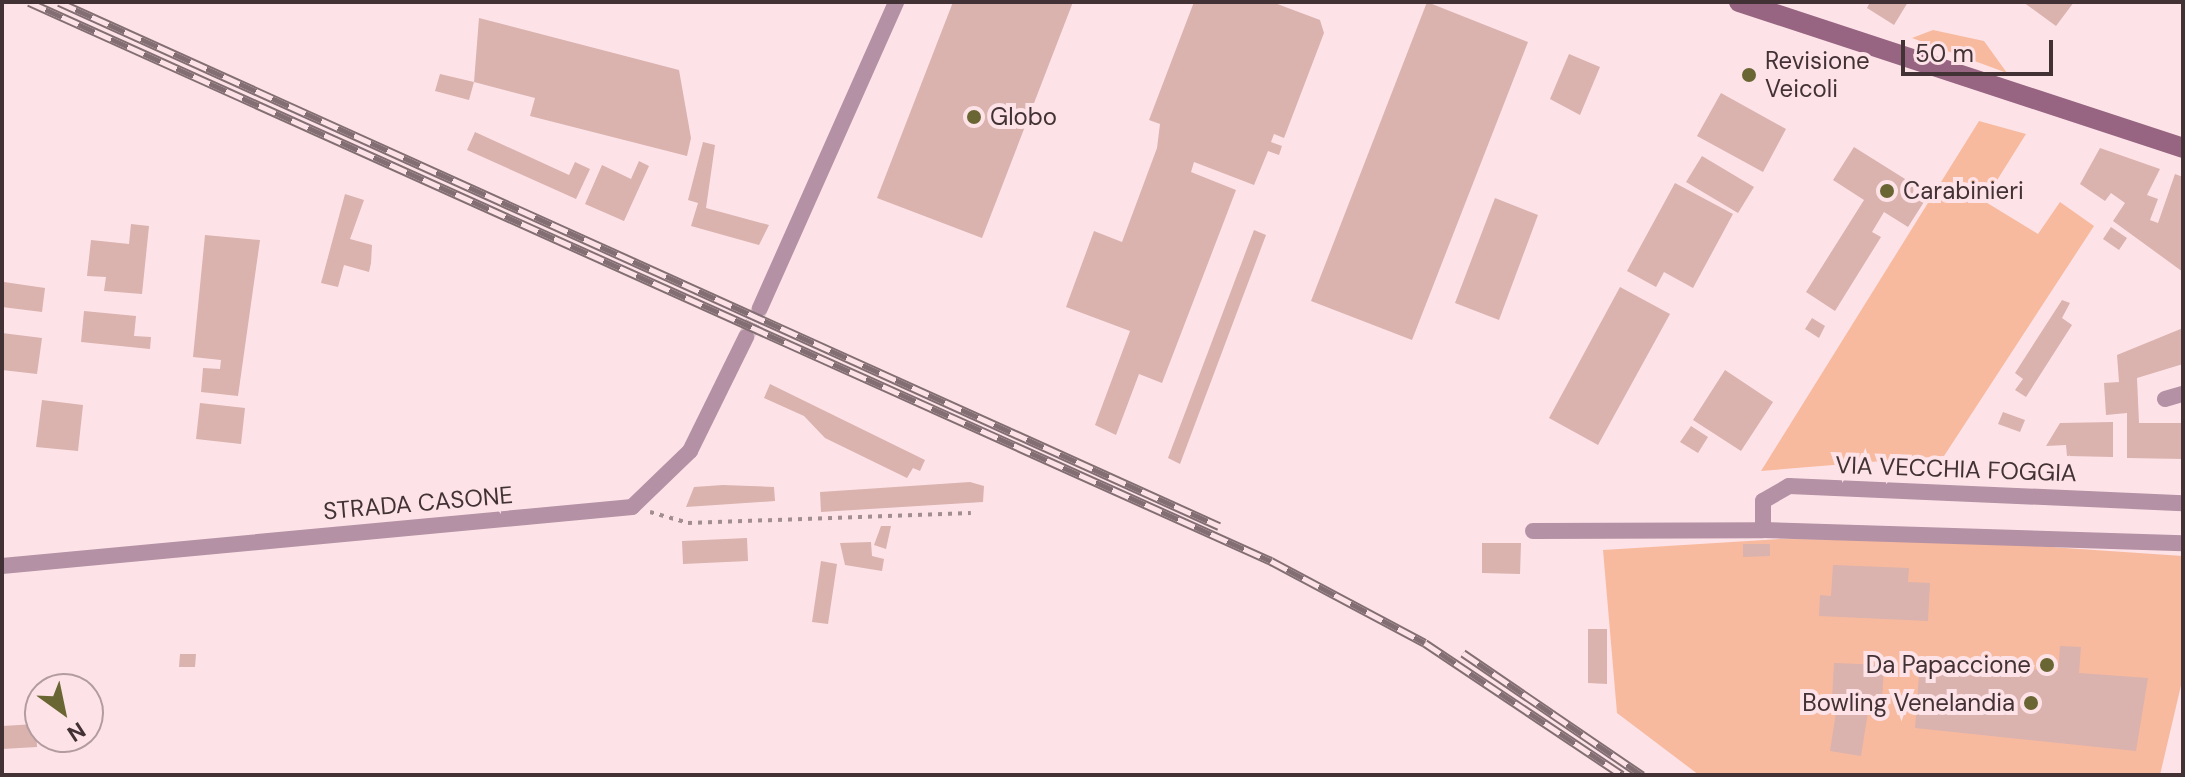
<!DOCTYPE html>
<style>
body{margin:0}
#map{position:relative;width:2185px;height:777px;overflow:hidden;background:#fde3e8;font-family:"DM Sans",sans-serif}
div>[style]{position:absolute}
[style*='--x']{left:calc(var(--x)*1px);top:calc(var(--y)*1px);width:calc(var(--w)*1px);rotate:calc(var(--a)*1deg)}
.green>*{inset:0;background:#f8ba9e}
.building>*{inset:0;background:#dab2ae}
.minor-tunnel>*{height:16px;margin-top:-8px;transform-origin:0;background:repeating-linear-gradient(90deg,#d8c0c4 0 16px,transparent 0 24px)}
.path>*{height:4px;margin-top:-2px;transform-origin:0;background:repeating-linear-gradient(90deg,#a28d91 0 4px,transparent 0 10px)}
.minor>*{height:16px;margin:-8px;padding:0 8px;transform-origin:8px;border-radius:8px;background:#b491a4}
.secondary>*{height:20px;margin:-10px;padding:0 10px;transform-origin:10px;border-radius:10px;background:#976581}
.rail>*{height:9px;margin-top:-4.5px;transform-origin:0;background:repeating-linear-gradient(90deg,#fde3e8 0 18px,#836f73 0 36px);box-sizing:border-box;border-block:2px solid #836f73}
.dots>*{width:22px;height:22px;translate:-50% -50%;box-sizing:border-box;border:4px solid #fde3e8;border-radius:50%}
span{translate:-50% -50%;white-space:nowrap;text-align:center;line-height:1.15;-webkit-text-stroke:8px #fde3e8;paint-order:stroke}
.poi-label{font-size:24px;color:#423235}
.left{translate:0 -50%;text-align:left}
.right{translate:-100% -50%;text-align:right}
.street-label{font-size:24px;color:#423235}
.frame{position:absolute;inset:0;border:4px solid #423235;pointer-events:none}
.north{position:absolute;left:24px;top:673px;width:80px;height:80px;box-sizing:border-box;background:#fde3e8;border:2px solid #b29ca0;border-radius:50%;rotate:147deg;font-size:22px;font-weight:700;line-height:32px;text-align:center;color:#423235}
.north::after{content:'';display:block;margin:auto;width:28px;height:36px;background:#6a6633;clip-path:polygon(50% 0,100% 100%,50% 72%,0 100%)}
.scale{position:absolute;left:1901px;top:40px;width:152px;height:36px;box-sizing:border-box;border:4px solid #423235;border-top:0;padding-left:10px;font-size:24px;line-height:28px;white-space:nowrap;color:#423235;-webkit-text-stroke:6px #fde3e8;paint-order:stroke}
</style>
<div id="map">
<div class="green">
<div style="clip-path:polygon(1933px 30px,1984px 41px,2007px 73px,1912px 38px)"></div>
<div style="clip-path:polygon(1979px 121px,2026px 134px,1984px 201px,2038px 234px,2060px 202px,2094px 226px,1944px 456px,1761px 471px)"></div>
<div style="clip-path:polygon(1780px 539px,1945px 540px,2183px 556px,2183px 677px,2160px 775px,1699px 775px,1617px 713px,1603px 550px)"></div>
</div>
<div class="building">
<div style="clip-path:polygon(953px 2px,1073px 2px,982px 238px,877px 198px)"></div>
<div style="clip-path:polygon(1194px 2px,1272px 2px,1320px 20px,1324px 33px,1284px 138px,1274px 134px,1271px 142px,1282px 146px,1279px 155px,1268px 151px,1254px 185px,1194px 162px,1191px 172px,1236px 190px,1162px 383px,1139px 374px,1116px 435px,1095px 425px,1130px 331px,1066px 307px,1094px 231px,1122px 242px,1157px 148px,1160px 124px,1149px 120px)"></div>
<div style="clip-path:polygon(1427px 2px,1528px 42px,1412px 340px,1311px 301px)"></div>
<div style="clip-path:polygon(1870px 2px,1908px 2px,1894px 25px,1867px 8px)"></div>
<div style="clip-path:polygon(2023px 2px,2074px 2px,2056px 26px)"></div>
<div style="clip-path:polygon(479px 18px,679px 70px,691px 138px,687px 156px,530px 116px,535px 98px,474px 82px,469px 100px,435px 91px,440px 74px,474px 82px)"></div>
<div style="clip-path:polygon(1569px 54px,1600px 67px,1580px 115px,1550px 99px)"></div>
<div style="clip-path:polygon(1721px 93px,1786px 129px,1763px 172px,1697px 136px)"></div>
<div style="clip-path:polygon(475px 132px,569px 175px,575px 162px,590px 169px,576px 199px,467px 150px)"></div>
<div style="clip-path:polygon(703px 142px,715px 145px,706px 208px,769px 225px,759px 245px,691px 226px,698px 203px,688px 200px)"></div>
<div style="clip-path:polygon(1854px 147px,1929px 194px,1908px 227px,1884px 212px,1872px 232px,1881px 237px,1835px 311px,1806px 292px,1864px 200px,1833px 180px)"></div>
<div style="clip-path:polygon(2100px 148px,2160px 169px,2147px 195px,2158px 199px,2150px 220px,2158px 223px,2175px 174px,2183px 177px,2183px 272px,2113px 221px,2125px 203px,2111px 193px,2105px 201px,2080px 184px)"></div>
<div style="clip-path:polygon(1702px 156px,1754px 187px,1738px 213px,1686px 182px)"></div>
<div style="clip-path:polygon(639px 161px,649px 166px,624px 221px,585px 204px,602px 165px,631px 179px)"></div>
<div style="clip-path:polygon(1675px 183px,1733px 214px,1693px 288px,1664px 272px,1656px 287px,1627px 271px)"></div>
<div style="clip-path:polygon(345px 194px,364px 200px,350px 239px,372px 245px,371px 263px,369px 272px,344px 265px,338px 287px,321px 283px)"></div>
<div style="clip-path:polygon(1495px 198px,1538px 215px,1499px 320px,1455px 303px)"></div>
<div style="clip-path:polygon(131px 224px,149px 226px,142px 294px,104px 291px,106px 277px,87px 276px,91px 240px,129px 244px)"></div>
<div style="clip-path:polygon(2111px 227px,2127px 238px,2119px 250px,2103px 239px)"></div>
<div style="clip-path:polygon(1254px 230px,1266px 235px,1180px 464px,1168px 458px)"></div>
<div style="clip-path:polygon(205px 235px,260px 240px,238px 396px,201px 392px,203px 368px,220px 369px,221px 360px,193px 357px)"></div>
<div style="clip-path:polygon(4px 282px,45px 288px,42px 312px,2px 307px)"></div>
<div style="clip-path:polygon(1620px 287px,1670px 314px,1598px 445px,1549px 418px)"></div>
<div style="clip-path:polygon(2062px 300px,2070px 303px,2062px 318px,2072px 325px,2026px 397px,2015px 390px,2023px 379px,2015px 373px)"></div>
<div style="clip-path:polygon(84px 311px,136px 316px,134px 336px,151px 337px,150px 349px,81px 342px)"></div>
<div style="clip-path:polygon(1812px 318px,1825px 326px,1819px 338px,1805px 329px)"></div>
<div style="clip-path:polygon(2183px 328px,2183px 364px,2137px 378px,2139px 423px,2183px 423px,2183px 459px,2127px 458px,2127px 413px,2106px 415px,2104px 383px,2119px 382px,2117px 355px)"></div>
<div style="clip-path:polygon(2px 333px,42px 338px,37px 374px,2px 370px)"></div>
<div style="clip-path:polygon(1725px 370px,1773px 402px,1741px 451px,1693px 420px)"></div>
<div style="clip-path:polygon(770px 384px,925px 460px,920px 471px,913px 468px,907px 478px,825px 438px,804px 416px,764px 398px)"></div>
<div style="clip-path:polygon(42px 400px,83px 405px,78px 451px,36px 447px)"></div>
<div style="clip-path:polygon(200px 403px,245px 408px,241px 444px,196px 439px)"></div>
<div style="clip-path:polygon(2003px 412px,2025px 420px,2020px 432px,1998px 424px)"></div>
<div style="clip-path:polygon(2113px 422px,2113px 457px,2067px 456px,2066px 445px,2046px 446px,2060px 423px)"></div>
<div style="clip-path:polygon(1691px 426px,1708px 437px,1698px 453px,1680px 442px)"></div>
<div style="clip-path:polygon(970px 482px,984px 486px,983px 502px,821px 512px,820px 492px)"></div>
<div style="clip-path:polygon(723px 485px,774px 487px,775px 501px,686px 507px,694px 487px)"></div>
<div style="clip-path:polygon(881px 526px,891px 526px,886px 549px,874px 545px)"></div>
<div style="clip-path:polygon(747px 538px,748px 561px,683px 564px,682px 541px)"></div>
<div style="clip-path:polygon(871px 542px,872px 556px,884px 559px,882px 571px,845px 565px,840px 543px)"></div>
<div style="clip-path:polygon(1482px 543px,1521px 543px,1520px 574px,1482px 573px)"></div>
<div style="clip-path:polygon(1743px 544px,1770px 544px,1770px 556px,1743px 557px)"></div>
<div style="clip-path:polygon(821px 561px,837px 564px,828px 624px,812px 622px)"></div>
<div style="clip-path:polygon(1833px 565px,1909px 568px,1908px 582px,1930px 583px,1928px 621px,1819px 616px,1820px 595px,1831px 596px)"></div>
<div style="clip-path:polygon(1588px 629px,1607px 629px,1607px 684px,1588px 683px)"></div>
<div style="clip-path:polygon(2060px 646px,2081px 647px,2079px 673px,2148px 678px,2136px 751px,1915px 728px,1920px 662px,2058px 671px)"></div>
<div style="clip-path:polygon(180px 654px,196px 654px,195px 667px,179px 667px)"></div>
<div style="clip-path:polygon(1834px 663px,1884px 665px,1882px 701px,1832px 699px)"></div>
<div style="clip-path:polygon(1837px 706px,1868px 712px,1861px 756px,1830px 751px)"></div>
<div style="clip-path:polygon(36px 724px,37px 747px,2px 749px,2px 726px)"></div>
</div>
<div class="minor-tunnel">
<div style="--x:746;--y:337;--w:32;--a:-64"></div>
</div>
<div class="path">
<div style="--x:650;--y:512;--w:40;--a:16"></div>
<div style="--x:688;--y:523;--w:283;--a:-2"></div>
</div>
<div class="minor">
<div style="--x:760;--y:308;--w:335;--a:-66"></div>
<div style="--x:2165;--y:399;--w:19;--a:-16"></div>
<div style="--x:1763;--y:530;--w:29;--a:-90"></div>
<div style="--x:1763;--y:501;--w:30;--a:-30"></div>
<div style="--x:1789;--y:486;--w:394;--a:2.5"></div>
<div style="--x:1533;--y:531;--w:230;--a:-0.2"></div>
<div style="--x:1763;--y:530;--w:420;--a:1.8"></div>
<div style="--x:2;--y:566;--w:633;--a:-5.35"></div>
<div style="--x:632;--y:507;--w:81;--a:-44"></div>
<div style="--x:690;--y:451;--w:127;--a:-63.8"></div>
</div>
<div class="secondary">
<div style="--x:1739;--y:2;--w:467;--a:18.2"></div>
</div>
<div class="rail">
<div style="--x:29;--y:2;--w:1362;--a:24.23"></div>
<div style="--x:1271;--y:561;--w:174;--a:28"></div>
<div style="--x:1425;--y:643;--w:237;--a:33.8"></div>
<div style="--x:59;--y:2;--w:1273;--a:24.31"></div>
<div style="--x:1463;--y:653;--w:217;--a:34.3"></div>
</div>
<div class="dots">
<div style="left:1749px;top:75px;background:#6a6633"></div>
<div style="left:974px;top:117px;background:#6a6633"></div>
<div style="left:1887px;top:191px;background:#6a6633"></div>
<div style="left:2047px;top:665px;background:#6a6633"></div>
<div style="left:2031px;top:703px;background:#6a6633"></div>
</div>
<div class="poi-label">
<span class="left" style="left:1765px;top:75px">Revisione<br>Veicoli</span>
<span class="left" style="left:990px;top:117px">Globo</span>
<span class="left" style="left:1903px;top:191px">Carabinieri</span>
<span class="right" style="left:2031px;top:665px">Da Papaccione</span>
<span class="right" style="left:2015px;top:703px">Bowling Venelandia</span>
</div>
<div class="street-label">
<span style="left:1956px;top:469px;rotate:2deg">VIA VECCHIA FOGGIA</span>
<span style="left:418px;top:503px;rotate:-5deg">STRADA CASONE</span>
</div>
<div class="frame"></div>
<div class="north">N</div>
<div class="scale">50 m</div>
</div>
